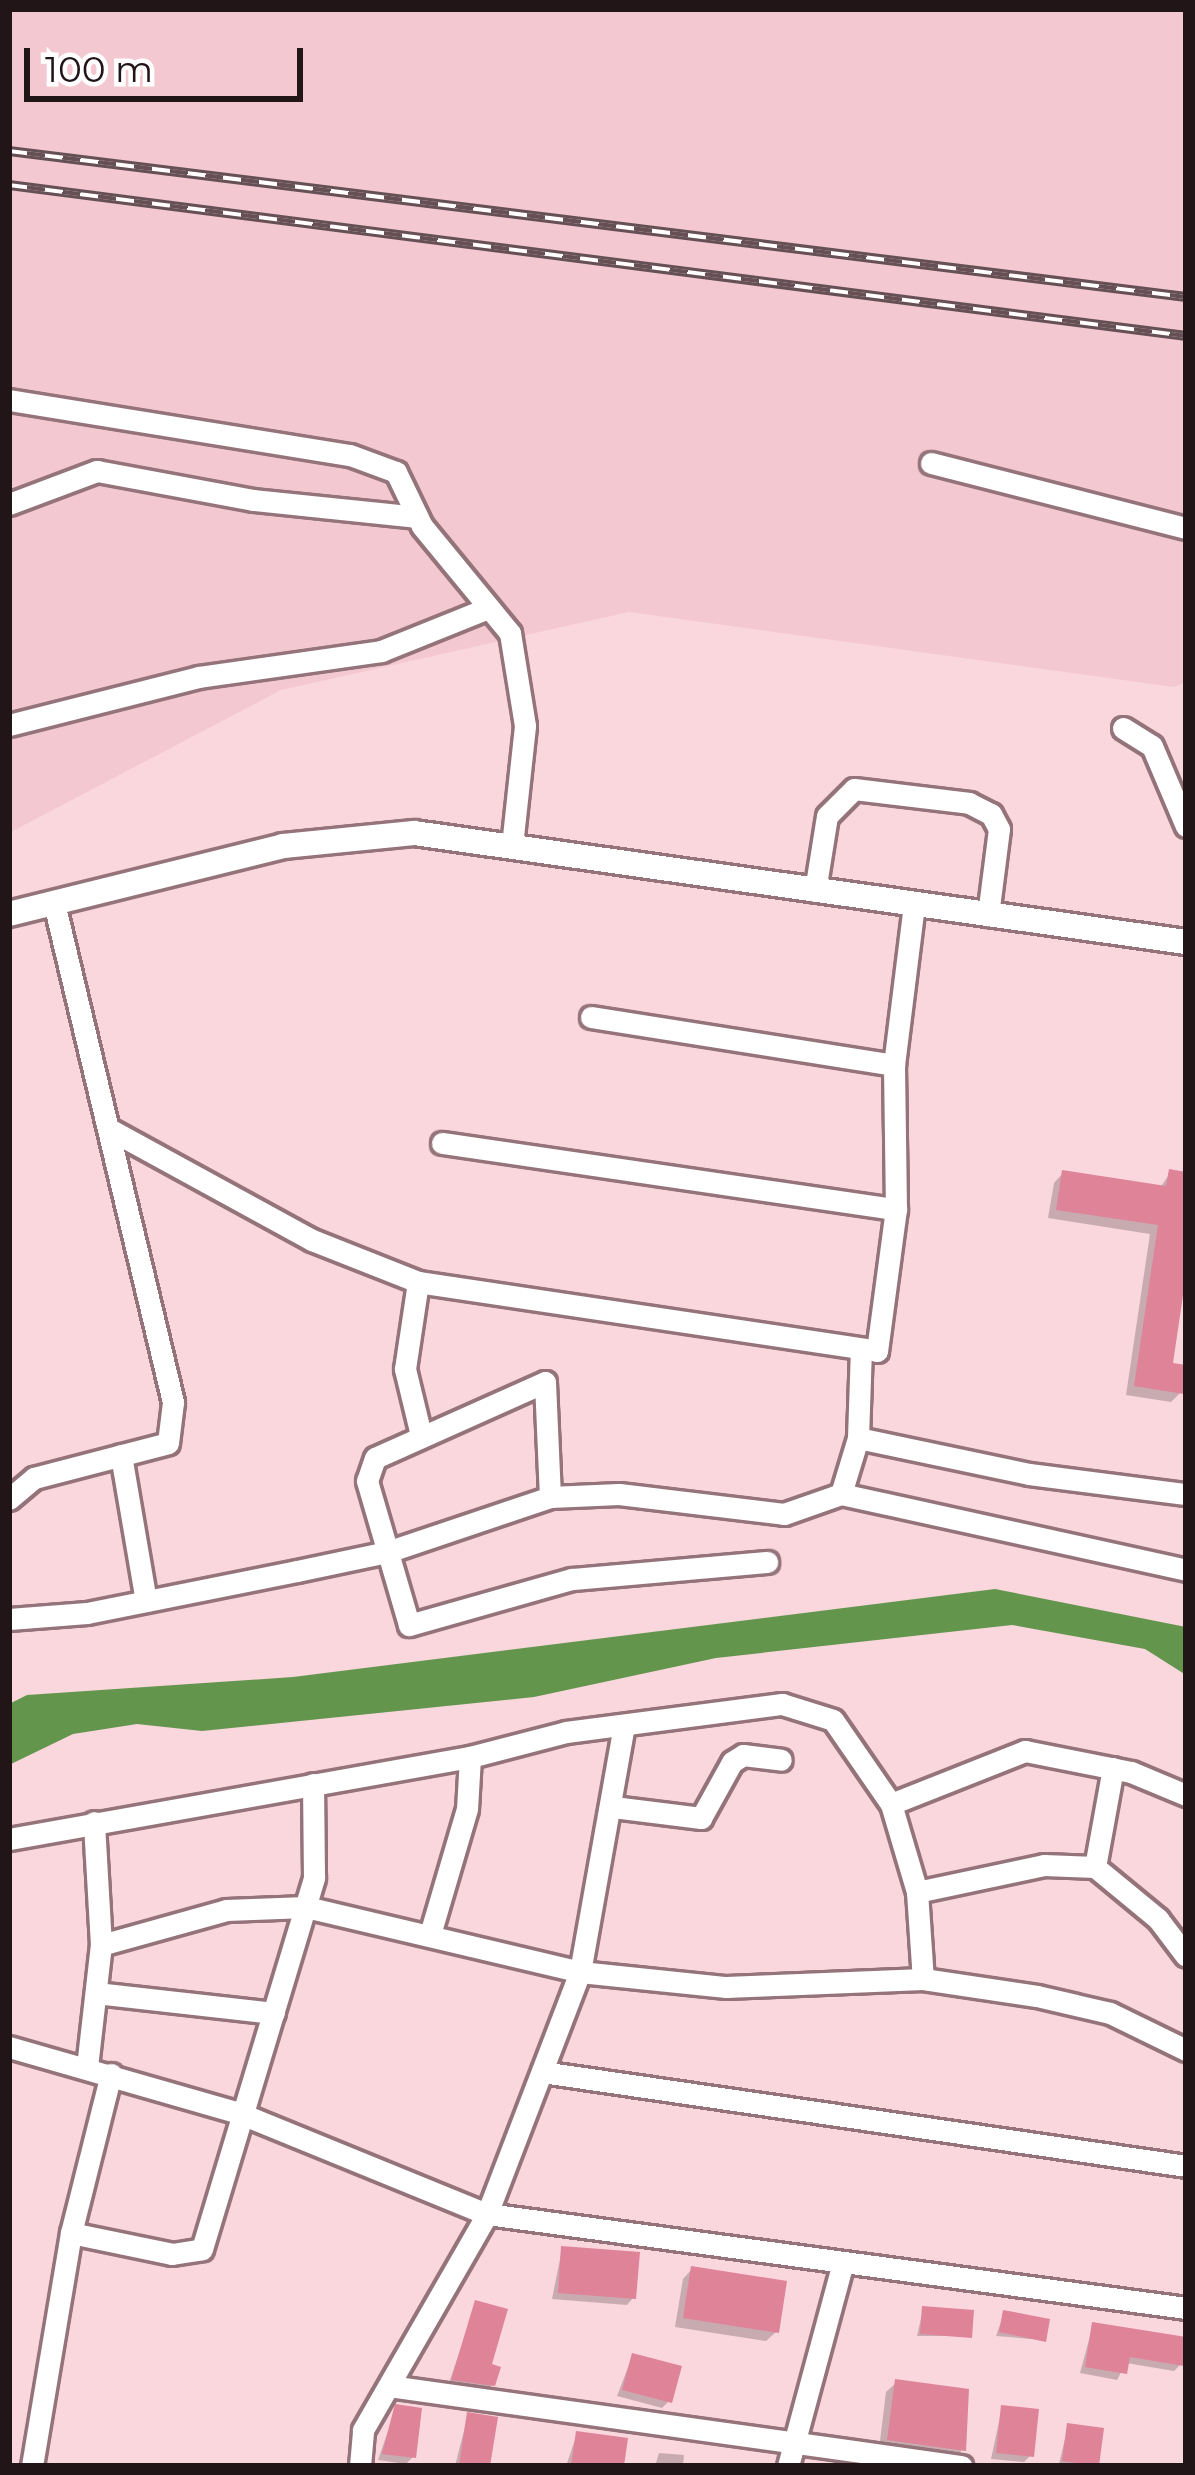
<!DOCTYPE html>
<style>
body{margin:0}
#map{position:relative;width:1195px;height:2475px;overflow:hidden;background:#fad6dd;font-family:Montserrat,sans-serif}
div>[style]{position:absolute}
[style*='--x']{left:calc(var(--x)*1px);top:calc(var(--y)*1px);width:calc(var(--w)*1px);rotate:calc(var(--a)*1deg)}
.built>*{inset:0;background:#f4c8d0}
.water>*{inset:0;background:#63954d}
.shadow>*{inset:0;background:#0003}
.building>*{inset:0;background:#de8398}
.roads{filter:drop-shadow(3px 0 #94747a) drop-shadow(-3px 0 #94747a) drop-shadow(0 3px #94747a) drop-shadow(0 -3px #94747a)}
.minor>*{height:21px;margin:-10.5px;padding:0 10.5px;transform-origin:10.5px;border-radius:10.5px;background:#fff}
.major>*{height:24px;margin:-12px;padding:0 12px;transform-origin:12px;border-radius:12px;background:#fff}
.rail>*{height:10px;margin-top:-5px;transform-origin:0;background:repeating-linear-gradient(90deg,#fff 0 18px,#655155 0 36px);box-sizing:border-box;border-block:3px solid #655155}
span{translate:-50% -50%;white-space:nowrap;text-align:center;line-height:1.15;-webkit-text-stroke:9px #fff;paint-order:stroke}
.frame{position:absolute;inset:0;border:12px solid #221518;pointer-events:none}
.scale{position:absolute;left:24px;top:48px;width:279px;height:54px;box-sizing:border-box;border:6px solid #221518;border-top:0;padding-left:15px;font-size:36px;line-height:42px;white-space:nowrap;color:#221518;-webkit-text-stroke:9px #fff;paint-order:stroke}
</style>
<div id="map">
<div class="built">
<div style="clip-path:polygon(9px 9px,1183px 9px,1186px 682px,1174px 687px,629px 612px,281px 690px,9px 833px)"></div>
</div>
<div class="water">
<div style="clip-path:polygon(995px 1589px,1186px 1627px,1186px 1675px,1145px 1649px,1012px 1625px,716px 1658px,534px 1697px,202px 1731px,137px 1724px,73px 1734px,9px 1765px,9px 1704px,27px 1695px,293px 1677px)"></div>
</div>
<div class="shadow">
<div style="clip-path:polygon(1063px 1173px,1160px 1188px,1170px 1173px,1186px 1175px,1186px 1255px,1169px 1366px,1181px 1392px,1171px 1402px,1126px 1395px,1150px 1234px,1048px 1218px,1054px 1183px)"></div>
<div style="clip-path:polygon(562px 2249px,633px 2298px,627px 2305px,552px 2299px)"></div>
<div style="clip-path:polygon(692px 2269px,776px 2332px,766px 2341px,675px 2327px,683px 2279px)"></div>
<div style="clip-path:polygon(476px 2303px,493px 2384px,489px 2388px,449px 2383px)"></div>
<div style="clip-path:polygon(923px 2309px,969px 2336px,917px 2336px)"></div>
<div style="clip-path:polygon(1004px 2313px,1043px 2340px,996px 2336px)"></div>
<div style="clip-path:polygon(1093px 2325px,1181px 2364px,1174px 2371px,1126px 2363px,1117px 2380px,1080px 2373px)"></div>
<div style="clip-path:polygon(632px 2357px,669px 2401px,662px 2408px,617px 2396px)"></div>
<div style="clip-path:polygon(896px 2383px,963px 2449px,953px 2459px,879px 2449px,886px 2392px)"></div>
<div style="clip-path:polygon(396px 2408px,413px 2457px,406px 2464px,378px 2460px)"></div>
<div style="clip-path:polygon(1002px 2408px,1031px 2455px,1024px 2462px,991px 2459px)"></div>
<div style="clip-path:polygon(468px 2415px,489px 2466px,455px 2466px)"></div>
<div style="clip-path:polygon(1068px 2426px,1096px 2464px,1094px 2466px,1059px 2464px)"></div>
<div style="clip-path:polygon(577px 2434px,621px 2466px,566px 2466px)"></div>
<div style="clip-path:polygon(659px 2453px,684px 2455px,683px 2466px,655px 2466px)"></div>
</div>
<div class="building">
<div style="clip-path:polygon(1169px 1169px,1186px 1172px,1186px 1275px,1173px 1363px,1186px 1365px,1184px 1394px,1134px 1386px,1158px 1225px,1056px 1210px,1062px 1170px,1166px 1186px)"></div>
<div style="clip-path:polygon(561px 2246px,640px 2252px,636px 2299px,558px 2293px)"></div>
<div style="clip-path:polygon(691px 2266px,787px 2281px,779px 2333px,683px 2318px)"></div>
<div style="clip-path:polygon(475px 2300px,508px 2309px,492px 2364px,501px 2367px,495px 2386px,451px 2380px)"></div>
<div style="clip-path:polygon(922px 2306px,974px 2310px,972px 2338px,920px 2334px)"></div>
<div style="clip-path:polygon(1003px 2310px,1050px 2319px,1046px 2342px,999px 2332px)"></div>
<div style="clip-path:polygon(1092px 2322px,1186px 2337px,1184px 2366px,1130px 2357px,1127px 2374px,1085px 2367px)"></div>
<div style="clip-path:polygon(632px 2353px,682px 2366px,672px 2403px,622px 2390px)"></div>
<div style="clip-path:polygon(895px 2379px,969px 2389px,966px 2451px,887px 2440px)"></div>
<div style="clip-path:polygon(395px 2404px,422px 2408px,416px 2458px,382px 2454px)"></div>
<div style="clip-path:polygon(1001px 2405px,1039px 2409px,1034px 2457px,996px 2453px)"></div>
<div style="clip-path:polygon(467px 2412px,498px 2417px,490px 2466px,459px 2466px)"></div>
<div style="clip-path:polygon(1067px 2423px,1104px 2428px,1099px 2466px,1062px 2461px)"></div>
<div style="clip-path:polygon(576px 2431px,628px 2438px,624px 2466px,571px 2466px)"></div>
</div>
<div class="roads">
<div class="minor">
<div style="--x:9;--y:400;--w:345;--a:9.2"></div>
<div style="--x:350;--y:455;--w:49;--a:20.3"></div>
<div style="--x:396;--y:472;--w:60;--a:64.3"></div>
<div style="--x:422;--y:526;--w:139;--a:50.6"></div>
<div style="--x:510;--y:633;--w:94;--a:80.8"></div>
<div style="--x:525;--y:726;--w:120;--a:96.2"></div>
<div style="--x:931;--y:463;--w:263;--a:14.3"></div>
<div style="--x:9;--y:504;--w:94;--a:-20.6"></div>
<div style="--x:97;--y:471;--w:159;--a:10.5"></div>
<div style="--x:253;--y:500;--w:165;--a:5.9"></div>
<div style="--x:9;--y:725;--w:196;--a:-14.2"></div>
<div style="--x:199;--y:677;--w:184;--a:-8.1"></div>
<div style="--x:381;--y:651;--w:115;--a:-21.9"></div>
<div style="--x:1123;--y:728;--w:34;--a:32"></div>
<div style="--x:1152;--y:746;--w:87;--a:67"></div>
<div style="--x:815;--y:891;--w:76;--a:-80.9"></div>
<div style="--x:827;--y:816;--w:38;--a:-45"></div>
<div style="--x:854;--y:789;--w:116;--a:6.9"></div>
<div style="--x:969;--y:803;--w:25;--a:27"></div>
<div style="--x:991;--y:814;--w:17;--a:62"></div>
<div style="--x:999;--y:829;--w:87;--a:97.3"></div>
<div style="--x:591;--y:1017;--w:307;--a:9"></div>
<div style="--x:111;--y:1130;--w:229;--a:28.7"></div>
<div style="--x:312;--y:1240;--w:114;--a:21.6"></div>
<div style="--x:418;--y:1282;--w:464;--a:8.5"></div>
<div style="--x:877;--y:1351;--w:143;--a:-82.4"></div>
<div style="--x:896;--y:1209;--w:144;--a:-90.8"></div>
<div style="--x:894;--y:1065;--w:161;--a:-82.9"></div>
<div style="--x:442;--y:1143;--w:459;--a:8.3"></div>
<div style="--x:418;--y:1282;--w:88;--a:98.5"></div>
<div style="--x:405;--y:1369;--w:68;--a:76.4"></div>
<div style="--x:858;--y:1438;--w:175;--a:11.9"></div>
<div style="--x:1029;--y:1474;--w:158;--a:7.3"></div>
<div style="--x:121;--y:1455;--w:148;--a:80.3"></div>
<div style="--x:841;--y:1494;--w:59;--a:-73.1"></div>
<div style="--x:858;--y:1438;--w:89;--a:-88.1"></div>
<div style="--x:550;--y:1497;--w:115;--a:-92.5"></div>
<div style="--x:545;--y:1382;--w:186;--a:155.9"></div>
<div style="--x:375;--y:1458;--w:24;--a:109"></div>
<div style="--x:367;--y:1481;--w:150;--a:73.7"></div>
<div style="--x:409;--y:1625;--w:169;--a:-15.8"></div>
<div style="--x:572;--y:1579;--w:196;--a:-5"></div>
<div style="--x:9;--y:1499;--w:33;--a:-40"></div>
<div style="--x:34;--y:1478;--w:138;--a:-14.6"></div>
<div style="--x:168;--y:1443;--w:41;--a:-83"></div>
<div style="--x:173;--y:1402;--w:513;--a:-103.41"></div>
<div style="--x:9;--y:1619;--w:78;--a:-4.4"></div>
<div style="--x:87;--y:1613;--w:214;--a:-11.3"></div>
<div style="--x:297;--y:1571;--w:92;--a:-11.9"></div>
<div style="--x:387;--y:1552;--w:172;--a:-18.6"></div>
<div style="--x:550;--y:1497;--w:69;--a:-2.5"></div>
<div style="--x:619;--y:1494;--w:166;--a:6.9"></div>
<div style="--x:784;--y:1514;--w:60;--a:-19.3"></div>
<div style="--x:841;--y:1494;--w:353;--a:12.4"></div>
<div style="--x:1113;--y:1768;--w:101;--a:100.3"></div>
<div style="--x:1095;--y:1867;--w:82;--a:39.5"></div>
<div style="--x:1158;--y:1919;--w:46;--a:52.9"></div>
<div style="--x:891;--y:1804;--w:144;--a:-21.6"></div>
<div style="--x:1025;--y:1751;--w:108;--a:11.2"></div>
<div style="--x:1131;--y:1772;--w:60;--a:22.7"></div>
<div style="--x:613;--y:1807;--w:89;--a:7.1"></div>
<div style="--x:701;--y:1818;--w:64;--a:-61"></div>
<div style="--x:732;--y:1762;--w:13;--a:-32"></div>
<div style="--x:743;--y:1755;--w:38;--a:7"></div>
<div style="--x:9;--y:1839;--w:468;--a:-10.1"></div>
<div style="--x:470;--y:1757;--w:99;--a:-14.6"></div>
<div style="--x:566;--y:1732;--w:218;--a:-7.4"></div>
<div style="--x:782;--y:1704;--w:53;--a:17.4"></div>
<div style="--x:833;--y:1720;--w:102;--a:55.4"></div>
<div style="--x:891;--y:1804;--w:92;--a:73.5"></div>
<div style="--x:917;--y:1892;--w:87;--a:86.1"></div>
<div style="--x:917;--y:1892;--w:130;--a:-12"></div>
<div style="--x:1044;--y:1865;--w:51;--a:2.2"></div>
<div style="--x:431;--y:1931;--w:127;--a:-73.6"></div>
<div style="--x:467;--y:1809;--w:52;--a:-86.7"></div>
<div style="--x:101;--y:1945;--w:130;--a:-15.6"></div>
<div style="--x:226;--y:1910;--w:80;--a:-2.1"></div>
<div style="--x:306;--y:1907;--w:282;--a:13.3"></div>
<div style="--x:580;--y:1972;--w:147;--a:5.9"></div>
<div style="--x:726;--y:1987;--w:197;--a:-2.3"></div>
<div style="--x:923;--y:1979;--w:115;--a:8.5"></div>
<div style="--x:1037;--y:1996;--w:75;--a:13.1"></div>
<div style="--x:1110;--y:2013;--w:85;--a:26"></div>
<div style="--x:96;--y:1993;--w:179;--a:6.4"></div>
<div style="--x:9;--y:2047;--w:239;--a:16"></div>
<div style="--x:239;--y:2113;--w:268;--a:22.2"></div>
<div style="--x:487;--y:2214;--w:705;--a:7.66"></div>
<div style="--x:87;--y:2067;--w:123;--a:-83.5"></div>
<div style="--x:101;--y:1945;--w:123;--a:-93.3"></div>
<div style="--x:542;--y:2072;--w:651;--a:8.3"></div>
<div style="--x:71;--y:2233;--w:103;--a:11.7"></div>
<div style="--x:172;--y:2254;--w:30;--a:-9"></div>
<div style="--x:202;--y:2249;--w:388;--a:-73.2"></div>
<div style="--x:314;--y:1877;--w:93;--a:-90.6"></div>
<div style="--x:389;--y:2386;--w:578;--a:7.96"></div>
<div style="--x:32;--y:2466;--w:236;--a:-80.5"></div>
<div style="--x:71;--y:2233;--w:164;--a:-75.9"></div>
<div style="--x:360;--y:2466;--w:36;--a:-85"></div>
<div style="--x:363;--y:2430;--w:249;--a:-60.1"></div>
<div style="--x:487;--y:2214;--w:259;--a:-69"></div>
<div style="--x:580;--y:1972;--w:246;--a:-79.9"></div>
<div style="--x:788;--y:2466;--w:211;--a:-74.9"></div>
</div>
<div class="major">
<div style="--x:9;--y:914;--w:282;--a:-13.9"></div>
<div style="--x:283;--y:846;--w:132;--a:-5.7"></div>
<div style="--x:414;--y:833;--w:780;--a:8.04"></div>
</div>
</div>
<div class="rail">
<div style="--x:9;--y:151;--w:1186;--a:7.07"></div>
<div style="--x:9;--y:185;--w:1187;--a:7.31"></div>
</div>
<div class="frame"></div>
<div class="scale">100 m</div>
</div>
